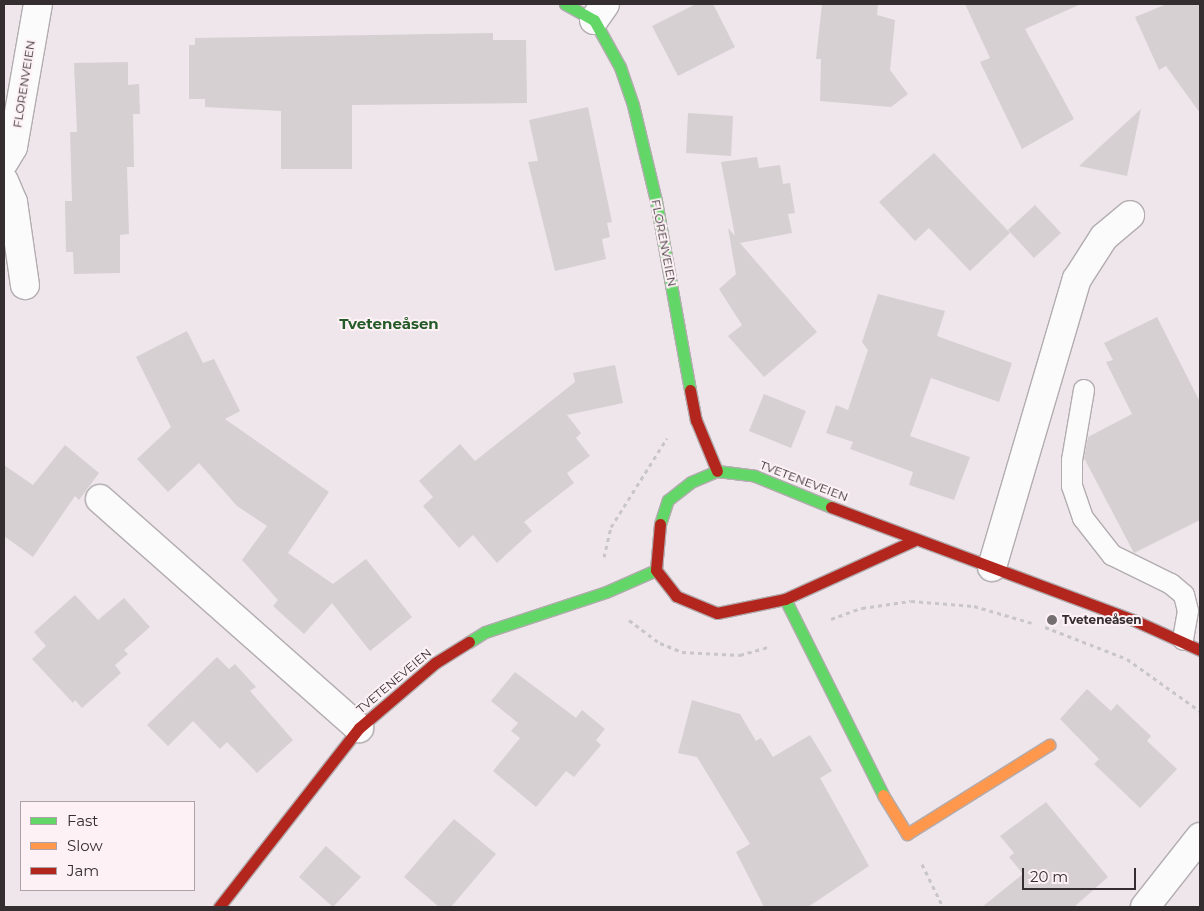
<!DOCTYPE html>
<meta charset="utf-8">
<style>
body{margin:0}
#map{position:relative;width:1204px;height:911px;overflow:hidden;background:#eee6ea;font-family:Montserrat,sans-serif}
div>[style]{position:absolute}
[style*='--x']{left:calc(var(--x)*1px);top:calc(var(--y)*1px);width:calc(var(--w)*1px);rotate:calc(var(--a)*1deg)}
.building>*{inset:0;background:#d6d0d3}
.path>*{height:3px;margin-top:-1.5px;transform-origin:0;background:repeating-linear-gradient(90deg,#c9c6c8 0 4px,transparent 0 8px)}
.roads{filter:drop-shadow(1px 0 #b2acaf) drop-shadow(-1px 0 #b2acaf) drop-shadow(0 1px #b2acaf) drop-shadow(0 -1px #b2acaf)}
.lane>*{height:20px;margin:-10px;padding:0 10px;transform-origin:10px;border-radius:10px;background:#fcfbfc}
.street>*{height:28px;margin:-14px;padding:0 14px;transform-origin:14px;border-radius:14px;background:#fcfbfc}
.fast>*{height:11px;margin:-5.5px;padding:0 5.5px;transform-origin:5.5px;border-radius:5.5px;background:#63d668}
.slow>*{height:11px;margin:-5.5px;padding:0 5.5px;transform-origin:5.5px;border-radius:5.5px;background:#ff974d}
.jam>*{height:11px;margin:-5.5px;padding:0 5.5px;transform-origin:5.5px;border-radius:5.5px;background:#b3261e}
.dots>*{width:14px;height:14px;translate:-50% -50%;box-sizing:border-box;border:2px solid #fdf1f6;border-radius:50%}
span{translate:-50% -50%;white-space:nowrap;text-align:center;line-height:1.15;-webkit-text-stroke:4px #fdf1f6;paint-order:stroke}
.street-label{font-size:12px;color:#342e30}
.poi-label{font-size:12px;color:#342e30;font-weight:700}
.left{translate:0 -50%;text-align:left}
.quarter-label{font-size:15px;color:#245b28;font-weight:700}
.frame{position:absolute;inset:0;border:5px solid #342e30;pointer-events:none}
.legend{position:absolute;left:20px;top:801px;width:175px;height:90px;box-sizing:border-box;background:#fdf1f6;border:1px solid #ada3a7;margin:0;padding:6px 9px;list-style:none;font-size:15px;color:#342e30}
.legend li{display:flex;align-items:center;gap:10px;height:25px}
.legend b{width:25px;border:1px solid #ada3a7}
.scale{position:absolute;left:1022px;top:868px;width:114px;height:22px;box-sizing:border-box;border:2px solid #342e30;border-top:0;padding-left:6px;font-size:15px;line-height:18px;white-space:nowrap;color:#342e30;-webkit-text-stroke:4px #fdf1f6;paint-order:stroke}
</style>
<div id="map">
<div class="building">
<div style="clip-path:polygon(696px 4px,713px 4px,735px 47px,678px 76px,652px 26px)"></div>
<div style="clip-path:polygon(822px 4px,878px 4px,877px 15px,895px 20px,890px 70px,908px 94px,891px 107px,820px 101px,821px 59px,816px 59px)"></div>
<div style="clip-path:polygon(965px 4px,1081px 4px,1025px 29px,1074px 119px,1022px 149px,980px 62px,990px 58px)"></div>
<div style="clip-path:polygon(1167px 4px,1200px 4px,1200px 113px,1166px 66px,1159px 70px,1135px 17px)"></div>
<div style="clip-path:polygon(493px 33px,493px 40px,526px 40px,527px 103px,352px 105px,352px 169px,281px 169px,281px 111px,205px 107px,205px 99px,189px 99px,189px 45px,195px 45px,195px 38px)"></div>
<div style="clip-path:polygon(128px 62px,128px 85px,139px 84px,140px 114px,133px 114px,134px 167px,127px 167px,129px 234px,120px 235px,120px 273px,74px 274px,73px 252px,66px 252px,65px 201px,72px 201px,70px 132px,77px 132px,74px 63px)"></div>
<div style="clip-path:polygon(588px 107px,612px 222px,607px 223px,610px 237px,602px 239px,606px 259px,555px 271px,528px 162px,538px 161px,529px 120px)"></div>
<div style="clip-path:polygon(1141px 109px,1127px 176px,1079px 166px)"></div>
<div style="clip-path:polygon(688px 113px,733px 116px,731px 156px,686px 153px)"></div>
<div style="clip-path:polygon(934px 153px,1010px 233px,970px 271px,929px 228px,915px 241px,879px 202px)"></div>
<div style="clip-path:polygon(757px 157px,759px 168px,780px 165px,783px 184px,790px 183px,795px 213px,788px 214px,792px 233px,740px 243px,817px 332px,764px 377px,728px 336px,742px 325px,719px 289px,736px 274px,728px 228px,735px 236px,721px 162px)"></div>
<div style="clip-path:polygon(1035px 205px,1061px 233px,1034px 258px,1008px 230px)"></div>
<div style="clip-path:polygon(878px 294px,945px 311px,937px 336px,1012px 363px,999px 402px,931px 378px,910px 436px,970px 457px,954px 500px,909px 485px,913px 472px,850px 449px,853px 442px,826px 433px,836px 405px,848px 410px,868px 350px,862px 342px)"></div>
<div style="clip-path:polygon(1157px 317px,1200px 402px,1200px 520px,1134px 553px,1084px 458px,1088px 437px,1132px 414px,1106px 362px,1113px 360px,1104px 343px)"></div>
<div style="clip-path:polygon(187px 331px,203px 363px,214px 359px,240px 411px,225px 419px,329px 492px,288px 553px,333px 584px,366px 559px,412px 617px,370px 651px,332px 603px,304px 634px,273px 606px,278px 600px,242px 560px,267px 526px,237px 506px,199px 463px,168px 492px,137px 459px,171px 427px,136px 357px)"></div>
<div style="clip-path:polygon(615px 365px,623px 403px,567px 415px,581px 433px,576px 438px,590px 456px,567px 473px,574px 483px,524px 522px,532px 531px,497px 563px,473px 535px,459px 548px,423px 506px,433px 497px,419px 481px,460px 444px,475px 461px,575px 382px,573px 373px)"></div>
<div style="clip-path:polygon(764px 394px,806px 411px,791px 448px,749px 431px)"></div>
<div style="clip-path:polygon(65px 445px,99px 473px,79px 500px,75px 496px,33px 557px,4px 536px,4px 465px,33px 485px)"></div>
<div style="clip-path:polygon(75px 595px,98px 620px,124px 598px,150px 627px,124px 650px,128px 654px,115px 665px,121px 673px,82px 708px,75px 700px,73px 703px,32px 659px,46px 646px,34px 632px)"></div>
<div style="clip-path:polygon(217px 657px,229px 669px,235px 664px,256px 687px,250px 691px,293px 740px,257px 773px,227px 742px,220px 749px,193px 721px,168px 746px,147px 725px)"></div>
<div style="clip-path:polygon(515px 672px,576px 718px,582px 710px,605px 729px,596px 740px,601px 745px,574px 777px,566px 771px,536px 807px,493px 771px,520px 738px,511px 731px,518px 723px,491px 701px)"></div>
<div style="clip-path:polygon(1087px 689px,1111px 711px,1117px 704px,1151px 736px,1147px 741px,1177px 769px,1140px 808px,1094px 764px,1099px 759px,1060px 719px)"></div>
<div style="clip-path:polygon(692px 700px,740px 714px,756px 741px,761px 738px,773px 757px,810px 735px,832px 771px,820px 778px,869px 866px,808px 907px,764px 907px,736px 852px,750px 844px,697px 757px,678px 753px)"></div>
<div style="clip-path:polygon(1046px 802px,1108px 877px,1074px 907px,982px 907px,1023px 874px,1009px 857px,1014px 853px,1000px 836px)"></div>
<div style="clip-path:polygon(454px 819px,496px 854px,451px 907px,439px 907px,404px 877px)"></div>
<div style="clip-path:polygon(326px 846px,361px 877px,333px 907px,299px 877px)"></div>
</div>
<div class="path">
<div style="--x:604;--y:557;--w:31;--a:-77"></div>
<div style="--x:611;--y:527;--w:105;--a:-57.8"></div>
<div style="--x:831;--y:619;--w:33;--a:-20"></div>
<div style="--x:862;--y:608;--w:49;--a:-8.1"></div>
<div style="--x:911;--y:601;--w:63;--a:4.5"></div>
<div style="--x:974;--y:606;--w:60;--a:16.3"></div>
<div style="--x:629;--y:620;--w:39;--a:37"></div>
<div style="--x:660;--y:643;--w:24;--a:22"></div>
<div style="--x:682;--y:652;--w:58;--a:3"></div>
<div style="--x:740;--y:655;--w:32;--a:-16"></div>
<div style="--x:1045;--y:627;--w:88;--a:21.3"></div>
<div style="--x:1127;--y:659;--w:90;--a:35.5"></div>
<div style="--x:922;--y:864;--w:48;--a:64"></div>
</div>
<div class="roads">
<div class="lane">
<div style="--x:1084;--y:390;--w:71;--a:99.7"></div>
<div style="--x:1072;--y:460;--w:26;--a:90"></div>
<div style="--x:1072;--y:486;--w:34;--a:71"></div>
<div style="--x:1083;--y:518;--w:47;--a:51.9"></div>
<div style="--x:1112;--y:555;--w:66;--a:26.2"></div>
<div style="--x:1171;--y:584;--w:17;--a:40"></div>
<div style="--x:1184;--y:595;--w:16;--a:76"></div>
<div style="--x:1188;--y:611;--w:29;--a:100"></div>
</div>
<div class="street">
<div style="--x:594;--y:20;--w:19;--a:-55"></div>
<div style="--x:4;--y:162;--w:17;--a:-59"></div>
<div style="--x:13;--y:147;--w:145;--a:-80.1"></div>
<div style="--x:4;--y:181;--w:23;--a:67"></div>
<div style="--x:13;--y:202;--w:84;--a:81.8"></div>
<div style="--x:100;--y:499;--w:346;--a:41.5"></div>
<div style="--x:992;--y:567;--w:300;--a:-73.6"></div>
<div style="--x:1077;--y:279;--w:50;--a:-57.3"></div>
<div style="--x:1104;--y:237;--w:34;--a:-40"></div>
<div style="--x:1145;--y:907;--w:89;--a:-51.8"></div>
</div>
<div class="fast">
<div style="--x:565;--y:4;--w:33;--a:29"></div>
<div style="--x:594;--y:20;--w:54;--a:61"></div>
<div style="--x:620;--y:67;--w:40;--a:71.1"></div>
<div style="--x:633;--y:105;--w:99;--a:76.5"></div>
<div style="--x:656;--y:201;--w:192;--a:79.8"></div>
<div style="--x:660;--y:524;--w:25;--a:-72"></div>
<div style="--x:668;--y:500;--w:29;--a:-38"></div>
<div style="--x:691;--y:482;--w:28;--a:-23"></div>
<div style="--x:717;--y:471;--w:38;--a:7"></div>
<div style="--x:755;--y:476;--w:82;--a:22.2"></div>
<div style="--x:785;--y:599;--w:219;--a:63.4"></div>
<div style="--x:469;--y:642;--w:19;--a:-32"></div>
<div style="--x:485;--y:632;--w:127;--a:-18.3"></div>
<div style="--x:606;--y:592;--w:55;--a:-23.7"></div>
</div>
<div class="slow">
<div style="--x:883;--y:795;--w:46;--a:58.4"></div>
<div style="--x:907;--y:834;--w:168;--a:-32.1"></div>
</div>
<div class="jam">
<div style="--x:690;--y:390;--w:31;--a:79"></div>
<div style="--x:696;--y:420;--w:55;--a:67.6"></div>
<div style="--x:831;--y:507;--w:328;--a:20.5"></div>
<div style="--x:1138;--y:622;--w:68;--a:24.3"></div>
<div style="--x:660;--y:524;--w:46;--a:95"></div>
<div style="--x:656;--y:570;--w:33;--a:52"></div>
<div style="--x:676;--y:596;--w:44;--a:22.5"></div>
<div style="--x:717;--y:613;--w:69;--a:-11.6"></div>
<div style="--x:785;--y:599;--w:141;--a:-24.4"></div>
<div style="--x:219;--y:907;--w:227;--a:-52"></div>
<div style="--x:359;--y:728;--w:100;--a:-40.5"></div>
<div style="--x:435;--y:663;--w:40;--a:-32"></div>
</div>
</div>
<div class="dots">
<div style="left:1052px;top:620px;background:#756e71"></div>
</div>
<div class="street-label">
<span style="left:24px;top:84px;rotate:-81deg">FLORENVEIEN</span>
<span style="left:664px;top:243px;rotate:79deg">FLORENVEIEN</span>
<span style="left:804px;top:481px;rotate:21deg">TVETENEVEIEN</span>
<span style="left:394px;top:681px;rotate:-40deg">TVETENEVEIEN</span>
</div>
<div class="poi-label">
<span class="left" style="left:1062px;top:620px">Tveteneåsen</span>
</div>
<div class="quarter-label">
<span style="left:389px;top:324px">Tveteneåsen</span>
</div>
<div class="frame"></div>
<ul class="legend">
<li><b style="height:6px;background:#63d668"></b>Fast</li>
<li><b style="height:6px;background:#ff974d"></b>Slow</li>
<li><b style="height:6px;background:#b3261e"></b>Jam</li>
</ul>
<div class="scale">20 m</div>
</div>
